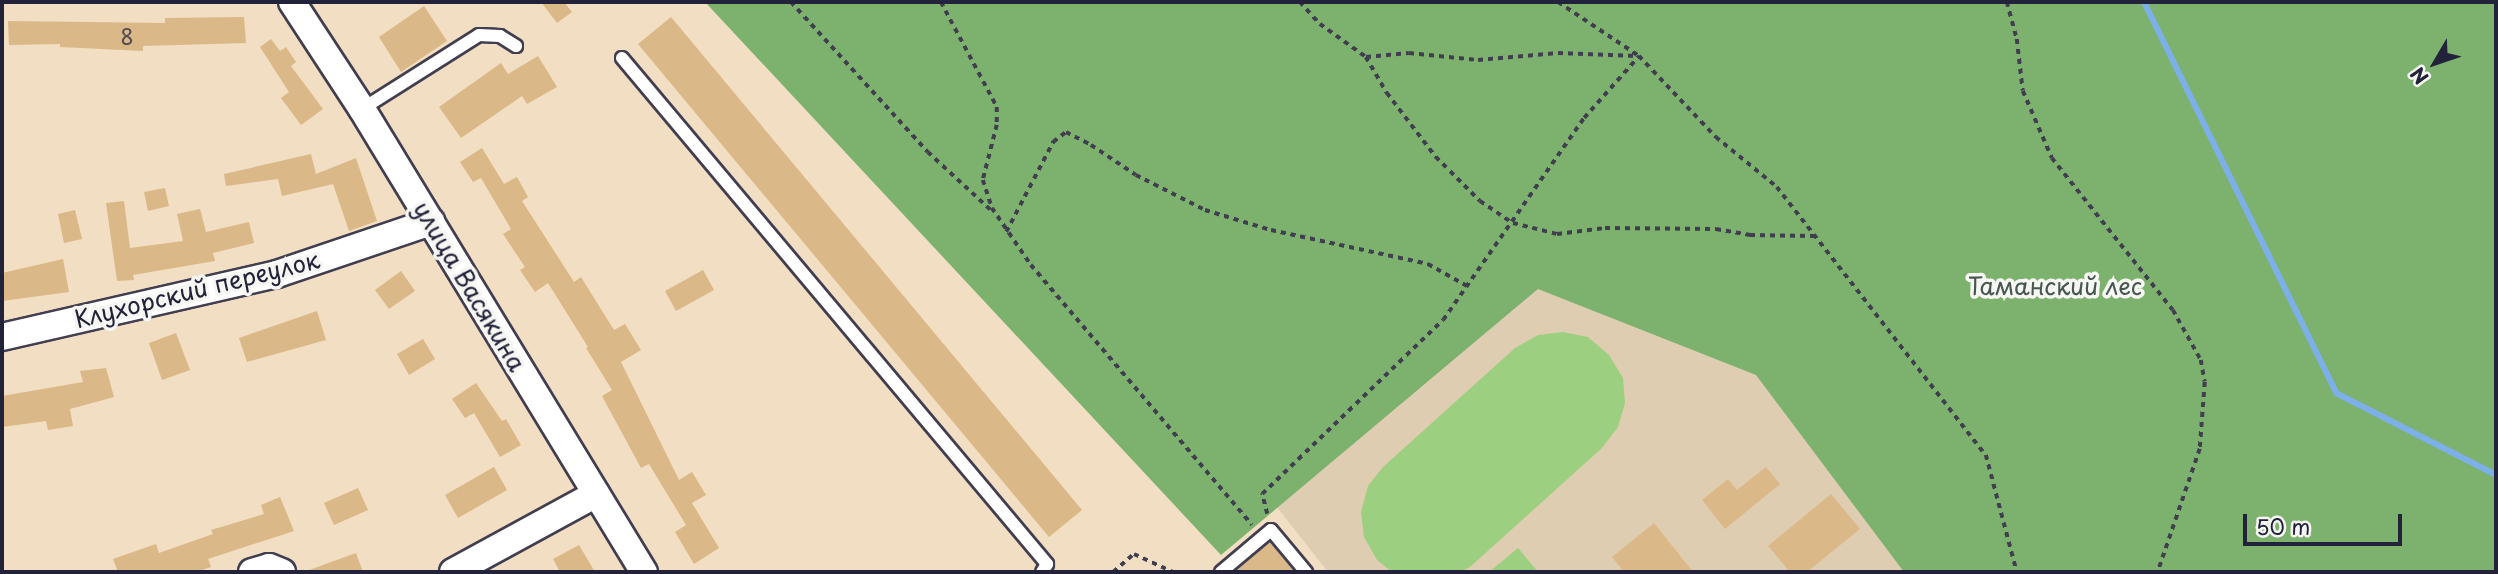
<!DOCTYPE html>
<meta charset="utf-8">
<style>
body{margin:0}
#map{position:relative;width:2498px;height:574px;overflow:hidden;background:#f2dec3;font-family:"Playpen Sans",sans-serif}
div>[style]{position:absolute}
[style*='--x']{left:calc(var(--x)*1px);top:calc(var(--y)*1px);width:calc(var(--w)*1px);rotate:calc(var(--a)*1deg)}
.built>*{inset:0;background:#dfcdb2}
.green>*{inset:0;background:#9cd080}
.forest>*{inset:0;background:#7db26e}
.stream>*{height:6px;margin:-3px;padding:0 3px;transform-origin:3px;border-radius:3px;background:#7dafe9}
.building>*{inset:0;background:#dbb887}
.path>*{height:3.5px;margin-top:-1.75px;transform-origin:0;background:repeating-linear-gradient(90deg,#413e4f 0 5px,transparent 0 10px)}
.roads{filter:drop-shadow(2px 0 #413e4f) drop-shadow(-2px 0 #413e4f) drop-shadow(0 2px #413e4f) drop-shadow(0 -2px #413e4f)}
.service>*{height:12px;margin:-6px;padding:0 6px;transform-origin:6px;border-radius:6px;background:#fff}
.minor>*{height:26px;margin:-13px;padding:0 13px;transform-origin:13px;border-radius:13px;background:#fff}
span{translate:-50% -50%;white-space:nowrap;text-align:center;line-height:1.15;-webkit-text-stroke:7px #f6f6f2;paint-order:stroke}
.number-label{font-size:21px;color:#50484e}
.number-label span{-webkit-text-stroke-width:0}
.street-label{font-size:24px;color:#22223b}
.park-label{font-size:24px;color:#475650}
.frame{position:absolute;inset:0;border:4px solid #22223b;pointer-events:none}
.north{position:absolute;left:2400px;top:28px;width:70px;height:70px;-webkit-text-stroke:5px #f6f6f2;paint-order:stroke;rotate:231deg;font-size:19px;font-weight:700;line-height:28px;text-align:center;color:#22223b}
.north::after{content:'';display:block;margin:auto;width:24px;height:32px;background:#22223b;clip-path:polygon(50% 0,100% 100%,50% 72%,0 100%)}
.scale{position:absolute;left:2243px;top:514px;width:159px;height:32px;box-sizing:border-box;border:4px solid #22223b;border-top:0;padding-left:9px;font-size:21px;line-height:24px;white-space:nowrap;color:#22223b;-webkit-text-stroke:5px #f6f6f2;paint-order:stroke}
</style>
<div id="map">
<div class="built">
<div style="clip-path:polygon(1537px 285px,1759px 372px,1909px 572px,1328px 572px,1276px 506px)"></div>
</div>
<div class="green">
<div style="clip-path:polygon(1563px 332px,1588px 337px,1609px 355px,1623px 378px,1625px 403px,1618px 427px,1602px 448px,1470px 567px,1461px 572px,1392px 572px,1377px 560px,1364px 537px,1361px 512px,1368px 486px,1383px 467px,1515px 348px,1538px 335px)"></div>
<div style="clip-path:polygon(1518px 548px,1538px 572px,1489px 572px)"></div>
</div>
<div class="forest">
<div style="clip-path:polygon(705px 2px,2496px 2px,2496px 572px,1904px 572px,1756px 375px,1538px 289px,1221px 555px)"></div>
</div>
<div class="stream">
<div style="--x:2144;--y:2;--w:436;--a:63.8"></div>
<div style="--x:2336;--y:393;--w:180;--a:27.1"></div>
</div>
<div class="building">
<div style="clip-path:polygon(541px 2px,564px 2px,572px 12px,557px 23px)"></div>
<div style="clip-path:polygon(424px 6px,447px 41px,401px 72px,379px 37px)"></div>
<div style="clip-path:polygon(244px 17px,246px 43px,143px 46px,143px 51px,60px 47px,60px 44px,9px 45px,8px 21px,165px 23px,165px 18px)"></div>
<div style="clip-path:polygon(671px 17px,1082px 510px,1049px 537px,638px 44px)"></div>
<div style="clip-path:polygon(271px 39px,280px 51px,286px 47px,296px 62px,291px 66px,323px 109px,301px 125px,281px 98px,289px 92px,260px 47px)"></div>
<div style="clip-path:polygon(538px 56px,557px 87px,527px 104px,522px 96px,461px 138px,439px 107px,501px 63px,508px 74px)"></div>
<div style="clip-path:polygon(482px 148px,504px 184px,517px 177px,528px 197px,522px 201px,574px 282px,581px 277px,614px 330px,625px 324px,641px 350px,621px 362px,679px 480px,692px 472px,706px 495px,692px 503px,719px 548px,694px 564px,675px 532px,686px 525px,649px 464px,641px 468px,602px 396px,612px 390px,586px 348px,588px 347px,548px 283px,535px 292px,520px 270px,525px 267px,503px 234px,511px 229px,481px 178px,473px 182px,460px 162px)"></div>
<div style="clip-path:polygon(311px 154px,316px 174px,356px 158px,377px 221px,349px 231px,333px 184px,282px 196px,278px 179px,226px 186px,224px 174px)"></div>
<div style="clip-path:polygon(165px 188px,169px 206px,148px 211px,144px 192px)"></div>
<div style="clip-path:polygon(124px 201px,130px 248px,183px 241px,177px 214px,200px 209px,206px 232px,249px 222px,254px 243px,213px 253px,215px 261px,133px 275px,134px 280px,117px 281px,106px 203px)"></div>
<div style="clip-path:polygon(75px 210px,82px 239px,64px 243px,58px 214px)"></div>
<div style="clip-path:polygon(63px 259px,69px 292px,2px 301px,2px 273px)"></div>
<div style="clip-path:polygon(703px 270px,714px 290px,676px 311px,665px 291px)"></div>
<div style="clip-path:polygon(401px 271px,415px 291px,389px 309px,375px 290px)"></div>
<div style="clip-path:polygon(317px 311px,326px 340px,247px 362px,239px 338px)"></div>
<div style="clip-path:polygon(176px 333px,190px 370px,162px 380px,149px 343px)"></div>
<div style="clip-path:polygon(423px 339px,435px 359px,409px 375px,397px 354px)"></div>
<div style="clip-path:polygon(106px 368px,114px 397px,70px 409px,73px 426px,48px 430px,46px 421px,2px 427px,2px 396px,83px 382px,80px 371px)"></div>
<div style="clip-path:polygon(476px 383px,502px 421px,506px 419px,521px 445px,500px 457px,474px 413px,465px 418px,452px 399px)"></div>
<div style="clip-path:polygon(494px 467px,507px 490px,458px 518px,445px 495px)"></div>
<div style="clip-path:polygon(1766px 467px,1780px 484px,1725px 529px,1702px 500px,1728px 479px,1737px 490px)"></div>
<div style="clip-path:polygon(358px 488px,368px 510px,334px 525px,324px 503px)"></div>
<div style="clip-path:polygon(1831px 494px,1860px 529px,1807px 572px,1790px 572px,1768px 546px)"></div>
<div style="clip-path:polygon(280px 497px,294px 531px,208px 559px,211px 567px,196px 572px,118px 572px,113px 559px,156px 544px,159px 553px,213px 534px,211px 530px,264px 514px,261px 505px)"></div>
<div style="clip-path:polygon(1654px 523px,1693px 572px,1624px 572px,1612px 557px)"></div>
<div style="clip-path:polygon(1270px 542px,1295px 572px,1234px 572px)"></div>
<div style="clip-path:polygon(579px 545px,595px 572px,560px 572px,553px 559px)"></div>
<div style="clip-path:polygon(356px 553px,363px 572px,310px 572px,309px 570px)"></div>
</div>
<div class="path">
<div style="--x:791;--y:2;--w:203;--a:47.6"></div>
<div style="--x:928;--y:152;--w:88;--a:42.7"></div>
<div style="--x:941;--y:2;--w:119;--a:61.9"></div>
<div style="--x:997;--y:107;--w:18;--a:90"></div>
<div style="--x:997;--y:125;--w:57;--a:104.3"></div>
<div style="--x:983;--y:180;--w:29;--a:72"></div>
<div style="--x:992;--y:208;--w:69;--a:55.6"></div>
<div style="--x:1031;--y:265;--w:341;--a:49.6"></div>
<div style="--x:1300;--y:2;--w:30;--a:48"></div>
<div style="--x:1320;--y:24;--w:57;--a:35.7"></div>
<div style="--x:1366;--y:57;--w:43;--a:-5.3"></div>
<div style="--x:1409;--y:53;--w:69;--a:5.8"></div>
<div style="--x:1478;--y:60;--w:80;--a:-5"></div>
<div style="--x:1558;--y:53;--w:79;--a:2.2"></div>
<div style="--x:1558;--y:2;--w:97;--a:33.7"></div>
<div style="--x:1639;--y:56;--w:112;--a:46.5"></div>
<div style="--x:1716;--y:137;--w:79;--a:39.3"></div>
<div style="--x:1777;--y:187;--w:340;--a:52.1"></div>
<div style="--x:1986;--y:455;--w:121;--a:75.2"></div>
<div style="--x:2007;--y:2;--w:38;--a:75"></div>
<div style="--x:2017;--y:39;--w:52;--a:83.4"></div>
<div style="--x:2023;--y:91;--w:73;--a:66.6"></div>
<div style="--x:2052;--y:158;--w:194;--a:51.5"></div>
<div style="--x:2173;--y:310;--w:57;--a:60.8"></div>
<div style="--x:2201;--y:360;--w:22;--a:80"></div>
<div style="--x:2205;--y:382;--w:67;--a:94.3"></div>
<div style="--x:2200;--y:449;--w:130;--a:108.9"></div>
<div style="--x:1366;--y:57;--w:42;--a:59.7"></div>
<div style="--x:1387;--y:93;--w:81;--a:52.6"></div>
<div style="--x:1436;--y:157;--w:62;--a:45"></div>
<div style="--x:1480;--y:201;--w:40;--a:34"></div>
<div style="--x:1513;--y:223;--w:45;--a:14"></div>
<div style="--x:1557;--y:234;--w:48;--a:-7.1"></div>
<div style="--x:1605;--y:228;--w:111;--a:0.5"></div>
<div style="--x:1716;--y:229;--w:35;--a:10"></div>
<div style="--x:1750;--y:235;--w:66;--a:0.9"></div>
<div style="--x:1006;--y:232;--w:102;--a:-62.4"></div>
<div style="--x:1053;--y:142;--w:16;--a:-38"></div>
<div style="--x:1066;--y:132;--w:28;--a:27"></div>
<div style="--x:1091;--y:145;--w:54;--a:33.7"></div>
<div style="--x:1136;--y:175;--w:77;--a:26.9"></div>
<div style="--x:1205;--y:210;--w:69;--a:16.9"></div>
<div style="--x:1271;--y:230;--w:161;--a:12.2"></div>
<div style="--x:1428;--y:264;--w:45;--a:29.4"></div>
<div style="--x:1267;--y:514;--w:21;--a:-104"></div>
<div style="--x:1262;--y:494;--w:251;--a:-43.9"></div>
<div style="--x:1443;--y:320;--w:246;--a:-55.1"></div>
<div style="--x:1584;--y:118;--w:83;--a:-48.4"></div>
<div style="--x:1113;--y:572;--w:28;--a:-41"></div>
<div style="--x:1134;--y:554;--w:43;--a:24.8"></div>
</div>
<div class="roads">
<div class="service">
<div style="--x:622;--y:58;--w:661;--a:49.97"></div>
<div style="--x:1047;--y:564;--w:9;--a:122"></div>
<div style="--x:362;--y:109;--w:138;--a:-32.3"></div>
<div style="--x:479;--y:35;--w:21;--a:3"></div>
<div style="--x:500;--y:36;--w:19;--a:32"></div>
<div style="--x:1221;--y:572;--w:65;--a:-40"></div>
<div style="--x:1271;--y:530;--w:55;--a:50.2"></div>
</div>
<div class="minor">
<div style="--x:292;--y:2;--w:128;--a:56.8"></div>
<div style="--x:362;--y:109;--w:542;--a:58.66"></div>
<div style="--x:2;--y:337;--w:282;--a:-12.9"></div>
<div style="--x:277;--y:274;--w:163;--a:-18.7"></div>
<div style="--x:252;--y:572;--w:18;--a:-16"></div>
<div style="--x:269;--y:567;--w:14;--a:21"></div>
<div style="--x:453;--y:572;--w:163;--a:-28.6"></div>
</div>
</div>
<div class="number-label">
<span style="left:127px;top:36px">8</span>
</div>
<div class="street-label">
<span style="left:470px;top:286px;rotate:59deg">улица Васякина</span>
<span style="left:197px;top:289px;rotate:-14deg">Клухорский переулок</span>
</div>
<div class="park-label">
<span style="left:2055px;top:286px">Таманский лес</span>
</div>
<div class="frame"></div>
<div class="north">N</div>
<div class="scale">50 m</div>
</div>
